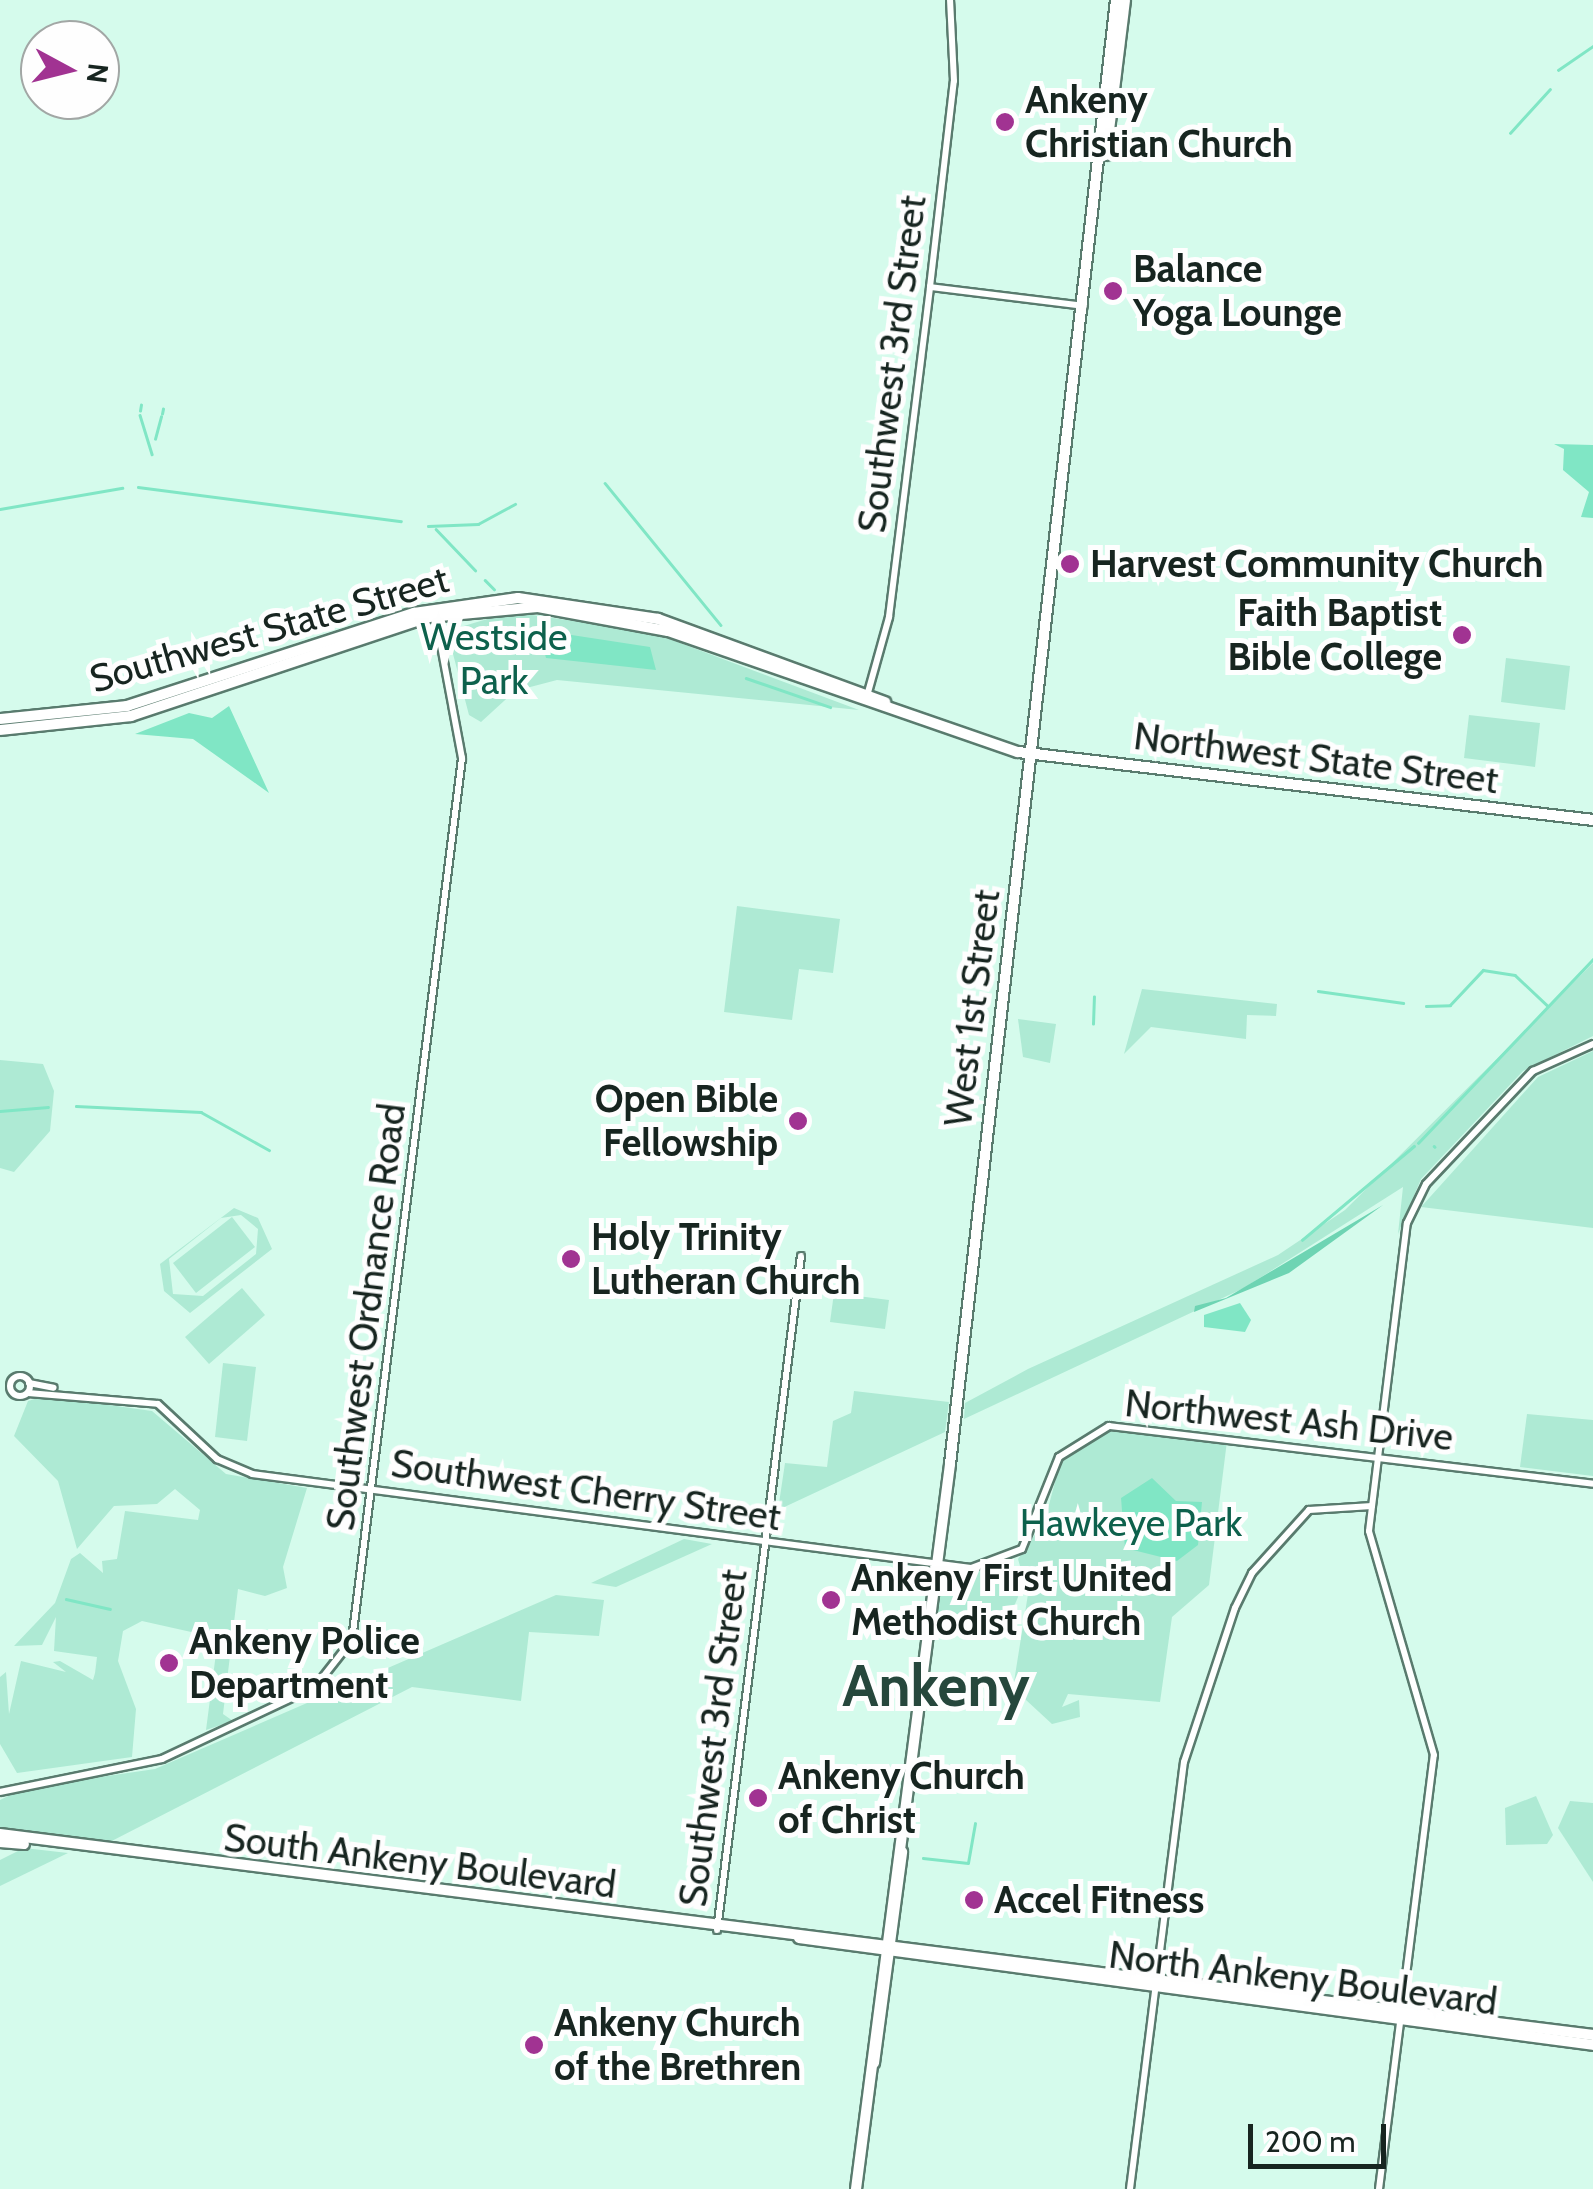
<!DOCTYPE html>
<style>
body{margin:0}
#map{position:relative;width:1593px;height:2189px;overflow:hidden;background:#d5fbec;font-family:Cabin,sans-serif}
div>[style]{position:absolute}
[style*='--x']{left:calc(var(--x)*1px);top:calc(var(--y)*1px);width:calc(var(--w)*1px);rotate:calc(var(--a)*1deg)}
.green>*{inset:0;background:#aeead4}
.forest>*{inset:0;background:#6ed4b3}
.water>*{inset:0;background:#80e6c5}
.stream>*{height:2.5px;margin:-1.25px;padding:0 1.25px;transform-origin:1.25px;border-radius:1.25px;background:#80e6c5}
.roads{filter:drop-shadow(2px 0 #597b6e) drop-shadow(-2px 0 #597b6e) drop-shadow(0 2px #597b6e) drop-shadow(0 -2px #597b6e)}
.minor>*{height:6px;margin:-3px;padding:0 3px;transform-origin:3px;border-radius:3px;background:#fff}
.minor>.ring{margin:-3px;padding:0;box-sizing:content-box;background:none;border:6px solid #fff;border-radius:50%}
.major>*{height:10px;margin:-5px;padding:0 5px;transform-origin:5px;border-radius:5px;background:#fff}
.dots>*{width:28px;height:28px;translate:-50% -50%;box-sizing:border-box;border:5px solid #fefefe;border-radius:50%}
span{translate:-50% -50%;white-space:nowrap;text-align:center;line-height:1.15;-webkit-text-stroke:10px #fefefe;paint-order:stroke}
.poi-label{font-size:38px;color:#172520;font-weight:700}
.left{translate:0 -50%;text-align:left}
.right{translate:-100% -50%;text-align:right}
.street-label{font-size:38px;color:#172520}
.park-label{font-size:38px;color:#0d614c}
.town-label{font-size:58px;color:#26473c;font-weight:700}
.north{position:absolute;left:20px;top:20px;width:100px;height:100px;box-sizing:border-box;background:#fefefe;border:2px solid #a2a7a5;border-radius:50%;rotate:97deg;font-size:28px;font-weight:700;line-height:40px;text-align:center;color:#172520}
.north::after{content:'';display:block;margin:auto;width:35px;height:45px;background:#a13392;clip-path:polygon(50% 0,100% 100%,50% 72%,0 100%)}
.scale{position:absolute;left:1248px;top:2124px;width:138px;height:45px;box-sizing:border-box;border:5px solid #172520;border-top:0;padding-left:12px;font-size:30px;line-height:35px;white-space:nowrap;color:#172520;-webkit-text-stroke:8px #fefefe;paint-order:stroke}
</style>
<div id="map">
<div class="green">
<div style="clip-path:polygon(511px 612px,651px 632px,859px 710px,557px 680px,515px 691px,481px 722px,469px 715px,447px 631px)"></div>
<div style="clip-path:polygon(1506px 658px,1570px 666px,1565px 710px,1501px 702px)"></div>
<div style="clip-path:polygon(1469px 715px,1540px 723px,1535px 767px,1464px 758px)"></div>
<div style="clip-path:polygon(737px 906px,840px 919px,833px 973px,799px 969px,792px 1020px,724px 1012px)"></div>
<div style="clip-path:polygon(1593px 963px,1593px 1036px,1523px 1071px,1421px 1179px,1398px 1234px,1403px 1187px,1244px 1288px,964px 1419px,965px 1403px,1028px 1369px,1278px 1255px,1345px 1210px)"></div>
<div style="clip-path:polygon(1142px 989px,1277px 1004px,1276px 1016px,1247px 1015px,1246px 1039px,1151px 1027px,1124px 1054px)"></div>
<div style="clip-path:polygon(1018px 1019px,1056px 1024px,1050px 1063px,1023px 1057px)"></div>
<div style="clip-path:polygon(1593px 1051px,1593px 1228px,1421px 1207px,1538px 1077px)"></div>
<div style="clip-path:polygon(0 1060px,43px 1064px,54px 1091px,50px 1131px,14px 1172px,0 1168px)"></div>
<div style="clip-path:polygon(evenodd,234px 1208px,258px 1218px,272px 1249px,190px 1313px,164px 1291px,160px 1264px,234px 1208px,241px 1215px,258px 1229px,256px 1254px,203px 1296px,173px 1294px,169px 1259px,221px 1218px,241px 1215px)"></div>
<div style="clip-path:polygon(232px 1217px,255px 1247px,196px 1293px,173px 1263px)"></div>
<div style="clip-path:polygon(242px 1288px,265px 1315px,209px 1364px,185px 1337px)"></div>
<div style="clip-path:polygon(834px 1293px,889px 1300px,885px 1329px,830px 1322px)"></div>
<div style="clip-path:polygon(223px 1363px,256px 1367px,247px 1441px,215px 1437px)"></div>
<div style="clip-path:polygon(854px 1391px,949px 1402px,945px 1432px,778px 1510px,785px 1463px,827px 1467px,833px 1421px,851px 1413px)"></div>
<div style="clip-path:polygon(45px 1396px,152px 1411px,226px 1474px,307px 1488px,283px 1567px,287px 1588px,265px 1596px,238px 1589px,223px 1714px,233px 1721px,206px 1730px,218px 1638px,142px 1621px,123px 1631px,118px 1661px,136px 1709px,132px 1757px,17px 1773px,0 1744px,0 1677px,6px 1672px,9px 1714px,21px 1661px,66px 1672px,53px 1662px,60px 1661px,93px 1680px,95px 1673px,97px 1657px,54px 1651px,56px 1617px,42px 1645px,14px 1646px,55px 1603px,71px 1559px,80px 1553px,103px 1573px,102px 1561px,117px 1559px,125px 1511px,198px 1520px,200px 1510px,175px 1489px,157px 1504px,114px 1506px,77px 1549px,58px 1481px,14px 1436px,28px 1401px)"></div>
<div style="clip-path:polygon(1527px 1414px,1593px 1420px,1593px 1476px,1520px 1467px)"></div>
<div style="clip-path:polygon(1115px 1428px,1227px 1441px,1209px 1585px,1172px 1617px,1160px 1702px,1068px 1694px,1062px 1707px,1079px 1700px,1080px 1717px,1052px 1724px,1013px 1688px,1028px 1594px,1018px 1559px,1045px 1520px,1061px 1459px)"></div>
<div style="clip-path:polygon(684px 1539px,712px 1544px,616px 1587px,591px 1583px)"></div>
<div style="clip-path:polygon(1010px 1568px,1018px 1597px,1007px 1623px,935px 1620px,943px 1570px)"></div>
<div style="clip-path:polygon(556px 1595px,604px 1600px,599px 1636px,529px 1632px,521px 1701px,412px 1687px,102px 1846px,0 1830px,0 1800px,25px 1788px,155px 1769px)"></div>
<div style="clip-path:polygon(1536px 1796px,1553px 1835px,1547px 1844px,1506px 1845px,1505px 1808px)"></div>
<div style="clip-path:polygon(1570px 1801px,1593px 1803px,1593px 1882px,1558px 1828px)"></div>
<div style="clip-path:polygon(24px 1848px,68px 1853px,0 1886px,0 1860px)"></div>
</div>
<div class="forest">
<div style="clip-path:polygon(1383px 1205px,1289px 1273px,1194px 1312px,1195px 1306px,1226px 1298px)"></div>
</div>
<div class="water">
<div style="clip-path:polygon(1554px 444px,1593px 445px,1593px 518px,1581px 517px,1589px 492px,1563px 470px,1564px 449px)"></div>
<div style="clip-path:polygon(539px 630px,650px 647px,656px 670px,546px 658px)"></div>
<div style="clip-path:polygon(229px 706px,269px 793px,193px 739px,135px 734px,189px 713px,212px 718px)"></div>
<div style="clip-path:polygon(1240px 1303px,1251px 1320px,1245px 1332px,1204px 1327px,1204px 1315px)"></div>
<div style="clip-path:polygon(1152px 1478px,1176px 1501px,1202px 1502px,1198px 1545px,1177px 1561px,1125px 1548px,1121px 1498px)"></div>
</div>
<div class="stream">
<div style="--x:1558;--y:70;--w:42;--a:-34.4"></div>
<div style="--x:1510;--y:133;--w:59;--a:-47.7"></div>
<div style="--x:140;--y:411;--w:6;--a:-81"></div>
<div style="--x:162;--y:414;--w:5;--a:-79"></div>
<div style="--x:140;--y:415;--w:41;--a:72.9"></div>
<div style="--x:155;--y:439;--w:23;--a:-75"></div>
<div style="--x:605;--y:483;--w:183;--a:50.8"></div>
<div style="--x:138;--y:487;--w:265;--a:7.4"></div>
<div style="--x:0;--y:509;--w:124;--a:-9.8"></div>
<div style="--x:428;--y:526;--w:50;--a:-2.3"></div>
<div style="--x:478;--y:524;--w:42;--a:-28.4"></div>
<div style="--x:436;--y:529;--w:57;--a:46.4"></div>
<div style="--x:485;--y:580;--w:13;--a:45"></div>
<div style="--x:746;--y:678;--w:89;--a:19"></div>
<div style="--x:1318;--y:991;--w:86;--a:8"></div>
<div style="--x:1426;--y:1006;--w:24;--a:-2"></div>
<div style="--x:1450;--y:1005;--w:48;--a:-46.7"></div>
<div style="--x:1483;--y:970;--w:32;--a:9"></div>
<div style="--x:1515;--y:975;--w:45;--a:43.2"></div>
<div style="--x:1093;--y:1024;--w:27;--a:-88"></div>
<div style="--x:76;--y:1106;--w:125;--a:2.7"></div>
<div style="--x:201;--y:1112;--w:78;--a:29.2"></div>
<div style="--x:0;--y:1111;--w:48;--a:-4.8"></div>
<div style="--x:1418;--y:1143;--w:254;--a:-46.4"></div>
<div style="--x:1434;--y:1146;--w:1;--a:45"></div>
<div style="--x:1302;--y:1240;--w:146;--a:-40"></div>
<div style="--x:66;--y:1599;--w:45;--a:12.8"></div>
<div style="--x:923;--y:1858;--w:45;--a:6.3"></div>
<div style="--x:968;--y:1863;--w:40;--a:-80"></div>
</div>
<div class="roads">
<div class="minor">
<div style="--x:930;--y:287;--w:155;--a:7"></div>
<div style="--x:867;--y:696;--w:82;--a:-74.4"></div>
<div style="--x:889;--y:617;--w:333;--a:-82.9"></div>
<div style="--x:930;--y:287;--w:207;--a:-83.4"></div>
<div style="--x:954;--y:81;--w:81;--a:-92.8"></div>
<div class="ring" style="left:10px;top:1376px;width:14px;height:14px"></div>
<div style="--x:29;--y:1383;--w:25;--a:11"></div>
<div style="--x:28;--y:1393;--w:130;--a:4.8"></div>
<div style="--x:158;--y:1404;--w:81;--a:43"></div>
<div style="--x:217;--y:1459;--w:38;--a:23"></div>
<div style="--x:252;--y:1474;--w:725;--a:7.45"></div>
<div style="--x:971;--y:1568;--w:54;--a:-20.4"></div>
<div style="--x:1022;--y:1549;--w:99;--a:-68.1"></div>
<div style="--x:1059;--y:1457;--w:59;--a:-31.8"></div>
<div style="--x:1109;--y:1426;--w:487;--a:6.8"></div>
<div style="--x:0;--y:1792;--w:165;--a:-11.5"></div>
<div style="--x:162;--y:1759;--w:169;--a:-25.2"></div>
<div style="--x:315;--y:1687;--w:60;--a:-51.8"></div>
<div style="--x:352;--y:1640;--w:889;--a:-82.89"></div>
<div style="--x:462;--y:758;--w:147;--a:-100.6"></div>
<div style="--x:717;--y:1930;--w:679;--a:-82.9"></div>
<div style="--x:1130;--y:2189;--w:430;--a:-82.8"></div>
<div style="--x:1184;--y:1762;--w:162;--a:-71.7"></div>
<div style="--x:1235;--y:1608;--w:39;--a:-64"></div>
<div style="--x:1252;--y:1573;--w:85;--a:-47.9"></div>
<div style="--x:1309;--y:1510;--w:63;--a:-3.6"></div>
<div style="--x:1379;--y:2189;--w:437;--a:-82.8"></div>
<div style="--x:1434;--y:1755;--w:233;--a:-106.2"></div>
<div style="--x:1369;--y:1531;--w:310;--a:-83"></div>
<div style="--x:1407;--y:1223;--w:43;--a:-64"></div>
<div style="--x:1426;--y:1184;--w:156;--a:-46.6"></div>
<div style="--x:1533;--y:1071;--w:66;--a:-24.2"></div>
</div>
<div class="major">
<div style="--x:1106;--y:155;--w:156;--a:-83"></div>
<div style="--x:0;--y:719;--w:128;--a:-5.8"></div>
<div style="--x:127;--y:706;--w:302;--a:-18"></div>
<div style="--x:414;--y:613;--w:105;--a:-8.2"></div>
<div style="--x:518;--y:598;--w:142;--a:8.5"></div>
<div style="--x:658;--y:619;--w:242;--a:20.1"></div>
<div style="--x:0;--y:730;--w:132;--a:-6.1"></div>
<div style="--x:131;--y:716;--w:314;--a:-18.4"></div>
<div style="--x:429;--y:617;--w:109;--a:-5.2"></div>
<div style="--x:538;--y:607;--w:132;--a:10.5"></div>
<div style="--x:668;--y:631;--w:370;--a:19.1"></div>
<div style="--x:1018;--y:752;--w:579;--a:6.74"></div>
<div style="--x:0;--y:1834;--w:1606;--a:7.19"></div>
<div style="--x:0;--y:1842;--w:24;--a:5"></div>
<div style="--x:799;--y:1938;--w:801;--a:7.67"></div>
<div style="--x:874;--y:2063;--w:213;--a:-82.4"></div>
<div style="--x:856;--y:2189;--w:731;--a:-82.61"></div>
<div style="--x:950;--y:1464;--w:1473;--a:-83.53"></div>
</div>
</div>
<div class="dots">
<div style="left:1005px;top:122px;background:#a13392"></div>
<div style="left:1113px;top:291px;background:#a13392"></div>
<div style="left:1070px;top:564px;background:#a13392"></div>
<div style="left:1462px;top:635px;background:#a13392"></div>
<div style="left:798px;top:1121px;background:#a13392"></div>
<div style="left:571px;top:1259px;background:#a13392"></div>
<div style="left:831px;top:1600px;background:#a13392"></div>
<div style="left:169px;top:1663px;background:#a13392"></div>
<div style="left:758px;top:1798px;background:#a13392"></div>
<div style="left:974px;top:1900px;background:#a13392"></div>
<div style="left:534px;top:2045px;background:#a13392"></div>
</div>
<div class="poi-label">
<span class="left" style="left:1025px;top:122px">Ankeny<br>Christian Church</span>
<span class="left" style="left:1133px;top:291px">Balance<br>Yoga Lounge</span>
<span class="left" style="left:1090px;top:564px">Harvest Community Church</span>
<span class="right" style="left:1442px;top:635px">Faith Baptist<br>Bible College</span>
<span class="right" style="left:778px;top:1121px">Open Bible<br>Fellowship</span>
<span class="left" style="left:591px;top:1259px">Holy Trinity<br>Lutheran Church</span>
<span class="left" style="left:851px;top:1600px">Ankeny First United<br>Methodist Church</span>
<span class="left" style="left:189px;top:1663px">Ankeny Police<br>Department</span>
<span class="left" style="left:778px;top:1798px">Ankeny Church<br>of Christ</span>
<span class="left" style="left:994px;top:1900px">Accel Fitness</span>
<span class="left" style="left:554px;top:2045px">Ankeny Church<br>of the Brethren</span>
</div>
<div class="street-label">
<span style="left:892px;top:364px;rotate:-83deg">Southwest 3rd Street</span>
<span style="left:269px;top:629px;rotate:-16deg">Southwest State Street</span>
<span style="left:1316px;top:758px;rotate:7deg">Northwest State Street</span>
<span style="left:972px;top:1008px;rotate:-83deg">West 1st Street</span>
<span style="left:366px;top:1317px;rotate:-83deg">Southwest Ordnance Road</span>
<span style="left:1289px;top:1420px;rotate:6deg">Northwest Ash Drive</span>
<span style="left:586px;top:1490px;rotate:8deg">Southwest Cherry Street</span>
<span style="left:713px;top:1738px;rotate:-83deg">Southwest 3rd Street</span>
<span style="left:420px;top:1861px;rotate:7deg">South Ankeny Boulevard</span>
<span style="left:1303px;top:1978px;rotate:7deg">North Ankeny Boulevard</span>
</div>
<div class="park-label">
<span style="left:494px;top:659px">Westside<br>Park</span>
<span style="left:1131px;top:1523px">Hawkeye Park</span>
</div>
<div class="town-label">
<span style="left:936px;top:1686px">Ankeny</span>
</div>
<div class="north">N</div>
<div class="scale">200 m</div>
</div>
